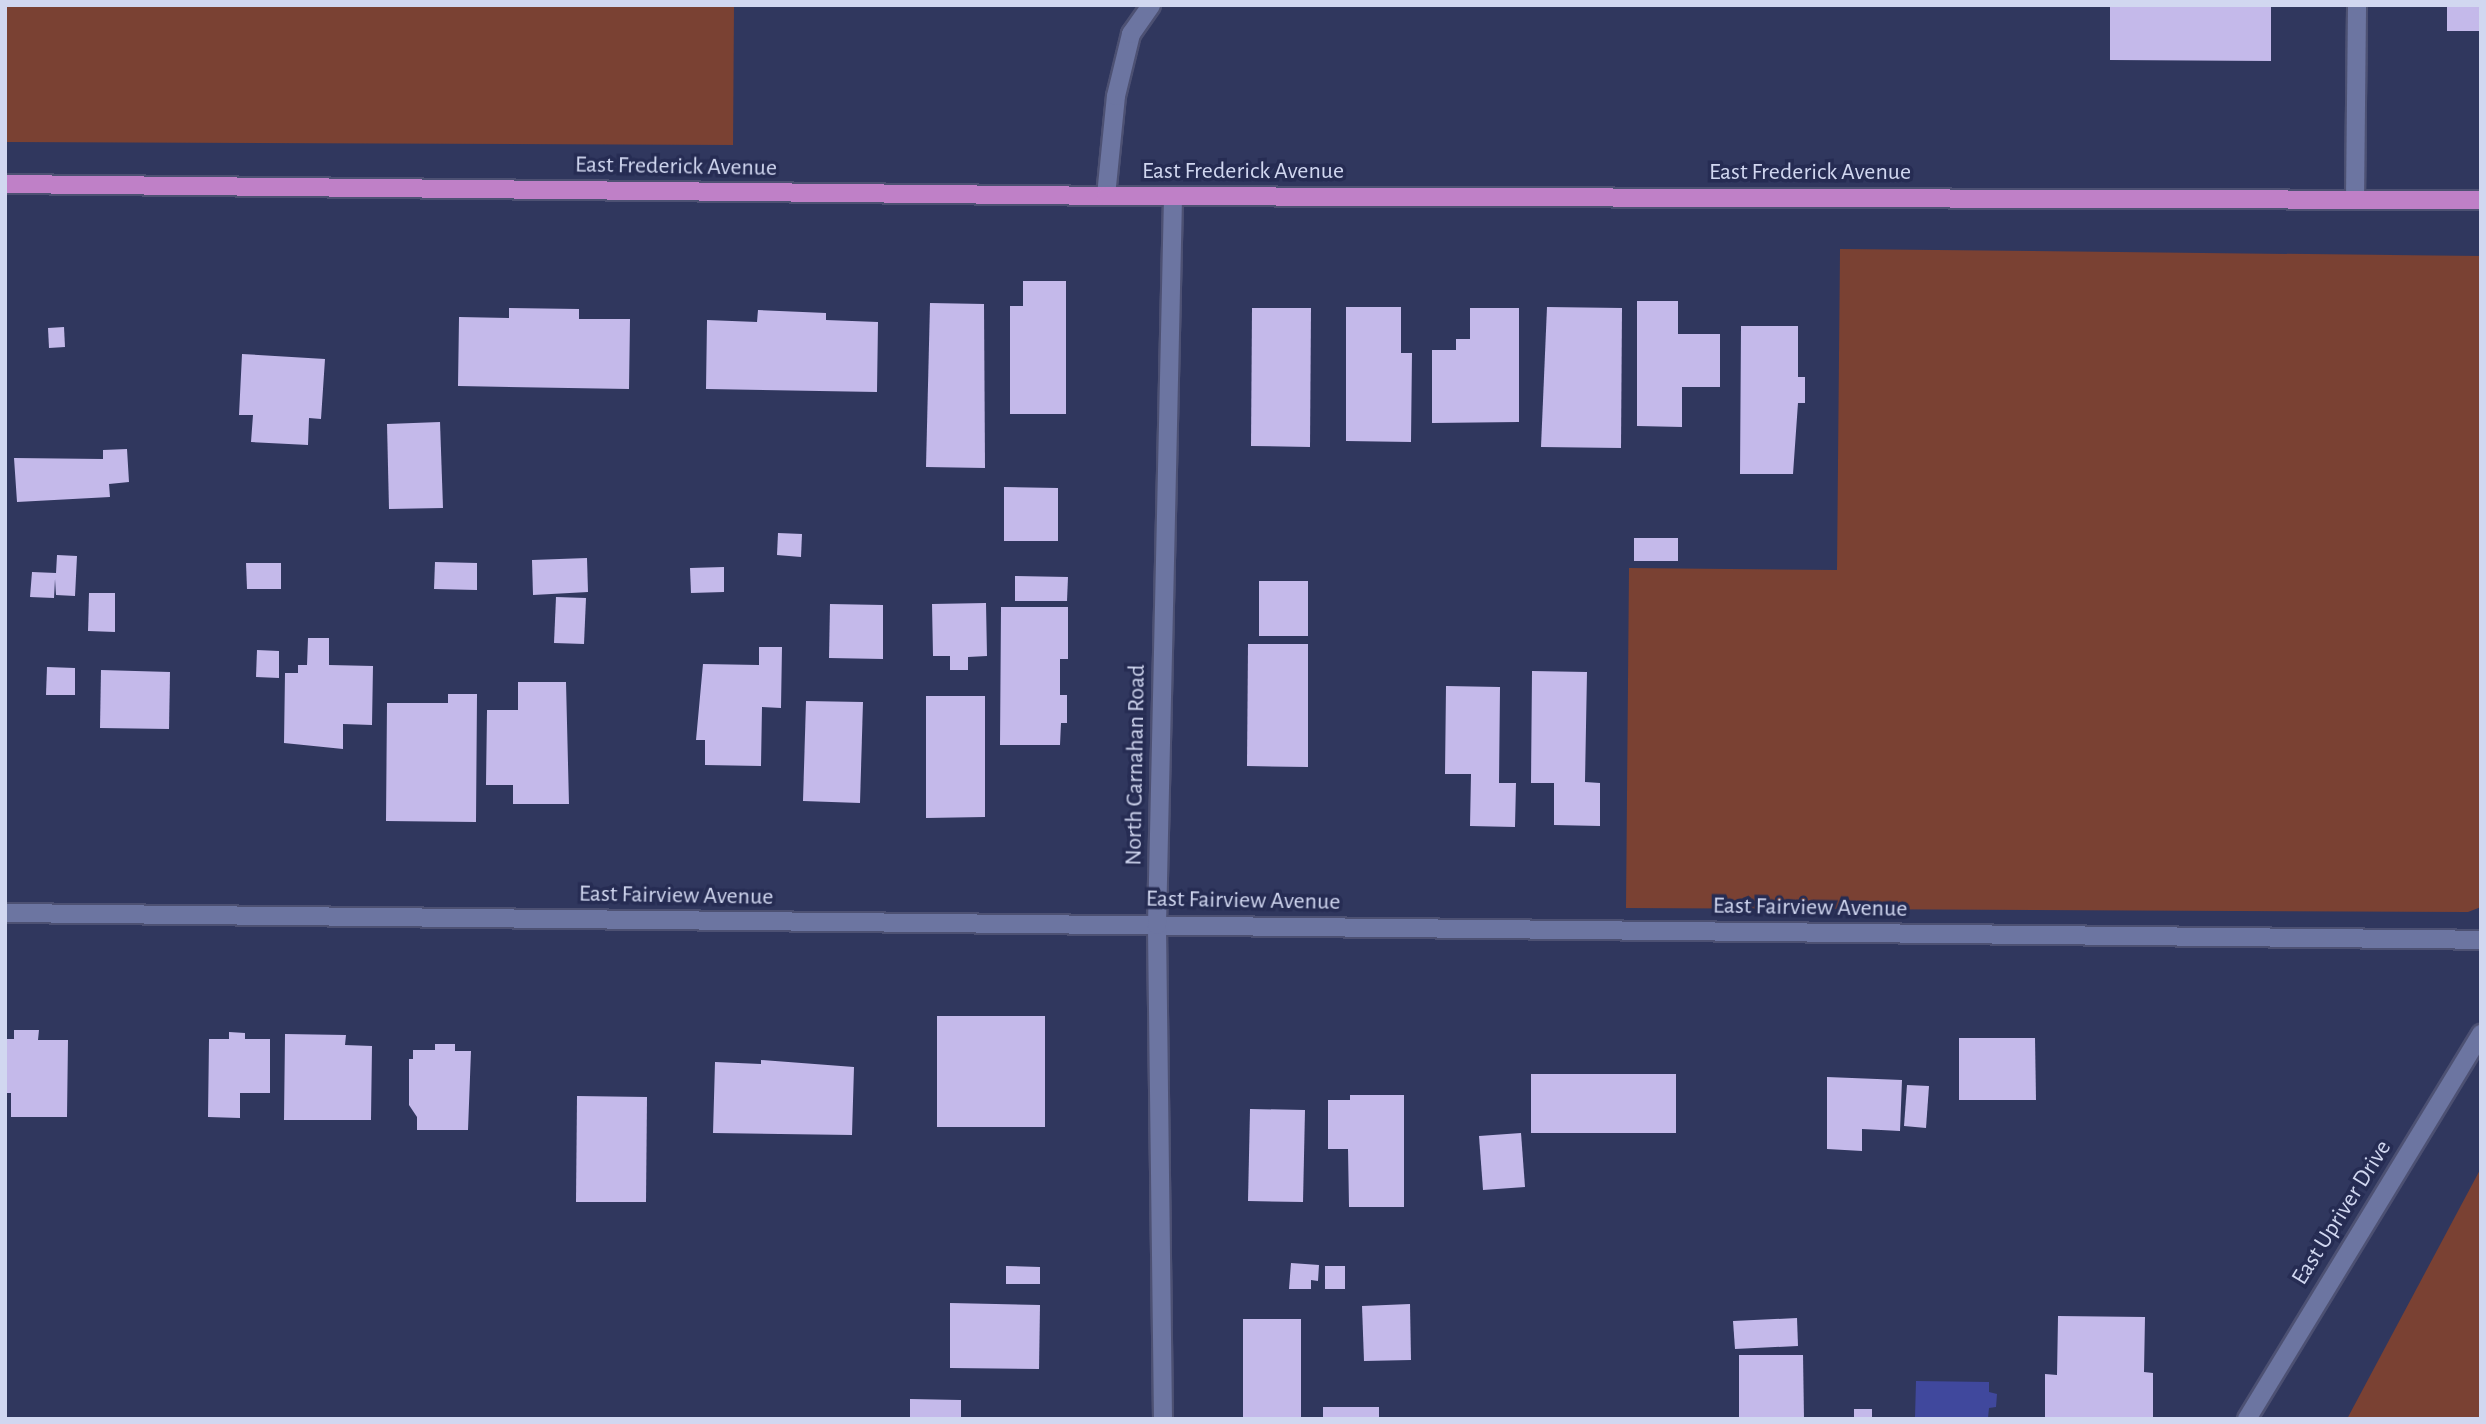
<!DOCTYPE html>
<style>
body{margin:0}
#map{position:relative;width:2486px;height:1424px;overflow:hidden;background:#30375e;font-family:"Alegreya Sans",sans-serif}
div>[style]{position:absolute}
[style*='--x']{left:calc(var(--x)*1px);top:calc(var(--y)*1px);width:calc(var(--w)*1px);rotate:calc(var(--a)*1deg)}
.green>*{inset:0;background:#7a4133}
.water>*{inset:0;background:#40489d}
.building>*{inset:0;background:#c4b9ea}
.roads{filter:drop-shadow(2px 0 #4d5173) drop-shadow(-2px 0 #4d5173) drop-shadow(0 2px #4d5173) drop-shadow(0 -2px #4d5173)}
.minor>*{height:18px;margin:-9px;padding:0 9px;transform-origin:9px;border-radius:9px;background:#6c75a1}
.major>*{height:18px;margin:-9px;padding:0 9px;transform-origin:9px;border-radius:9px;background:#bf80c7}
span{translate:-50% -50%;white-space:nowrap;text-align:center;line-height:1.15;-webkit-text-stroke:7px #262c53;paint-order:stroke}
.street-label{font-size:24px;color:#d1d7f0}
.frame{position:absolute;inset:0;border:7px solid #d1d7f0;pointer-events:none}
</style>
<div id="map">
<div class="green">
<div style="clip-path:polygon(5px 5px,734px 5px,733px 145px,5px 142px)"></div>
<div style="clip-path:polygon(1840px 249px,2481px 256px,2481px 907px,2468px 912px,1626px 908px,1629px 568px,1837px 570px)"></div>
<div style="clip-path:polygon(2481px 1168px,2481px 1419px,2347px 1419px)"></div>
</div>
<div class="water">
<div style="clip-path:polygon(1916px 1381px,1989px 1382px,1989px 1392px,1997px 1394px,1996px 1407px,1989px 1408px,1988px 1418px,1915px 1417px)"></div>
</div>
<div class="building">
<div style="clip-path:polygon(2110px 5px,2271px 5px,2271px 61px,2110px 60px)"></div>
<div style="clip-path:polygon(2447px 5px,2481px 5px,2481px 31px,2447px 31px)"></div>
<div style="clip-path:polygon(1023px 281px,1066px 281px,1066px 414px,1010px 414px,1010px 306px,1023px 306px)"></div>
<div style="clip-path:polygon(1637px 301px,1678px 301px,1678px 334px,1720px 334px,1720px 387px,1682px 387px,1682px 427px,1637px 426px)"></div>
<div style="clip-path:polygon(930px 303px,984px 304px,985px 468px,926px 467px)"></div>
<div style="clip-path:polygon(1346px 307px,1401px 307px,1401px 353px,1412px 353px,1411px 442px,1346px 441px)"></div>
<div style="clip-path:polygon(1547px 307px,1622px 308px,1621px 448px,1541px 447px)"></div>
<div style="clip-path:polygon(509px 308px,579px 309px,579px 319px,630px 319px,629px 389px,458px 386px,459px 317px,509px 318px)"></div>
<div style="clip-path:polygon(1252px 308px,1311px 308px,1310px 447px,1251px 446px)"></div>
<div style="clip-path:polygon(1470px 308px,1519px 308px,1519px 422px,1432px 423px,1432px 350px,1456px 350px,1456px 339px,1470px 339px)"></div>
<div style="clip-path:polygon(758px 310px,826px 313px,826px 320px,878px 322px,877px 392px,706px 389px,707px 320px,757px 322px)"></div>
<div style="clip-path:polygon(1741px 326px,1798px 326px,1798px 377px,1805px 377px,1805px 403px,1798px 403px,1793px 474px,1740px 474px)"></div>
<div style="clip-path:polygon(64px 327px,65px 347px,49px 348px,48px 328px)"></div>
<div style="clip-path:polygon(242px 354px,325px 359px,321px 419px,309px 418px,308px 445px,251px 442px,253px 415px,239px 415px)"></div>
<div style="clip-path:polygon(440px 422px,443px 508px,389px 509px,387px 424px)"></div>
<div style="clip-path:polygon(127px 449px,129px 482px,109px 484px,110px 497px,17px 502px,14px 458px,103px 459px,103px 450px)"></div>
<div style="clip-path:polygon(1004px 487px,1058px 488px,1058px 541px,1004px 541px)"></div>
<div style="clip-path:polygon(778px 533px,802px 534px,801px 557px,777px 555px)"></div>
<div style="clip-path:polygon(1634px 538px,1678px 538px,1678px 561px,1634px 561px)"></div>
<div style="clip-path:polygon(57px 555px,77px 556px,75px 596px,56px 595px,55px 579px,54px 598px,30px 597px,32px 572px,56px 573px)"></div>
<div style="clip-path:polygon(587px 558px,588px 592px,533px 595px,532px 560px)"></div>
<div style="clip-path:polygon(435px 562px,477px 563px,477px 590px,434px 589px)"></div>
<div style="clip-path:polygon(246px 563px,281px 563px,281px 589px,247px 589px)"></div>
<div style="clip-path:polygon(724px 567px,724px 592px,691px 593px,690px 568px)"></div>
<div style="clip-path:polygon(1015px 576px,1068px 577px,1067px 601px,1015px 601px)"></div>
<div style="clip-path:polygon(1259px 581px,1308px 581px,1308px 636px,1259px 636px)"></div>
<div style="clip-path:polygon(89px 593px,115px 593px,115px 632px,88px 631px)"></div>
<div style="clip-path:polygon(556px 597px,586px 598px,584px 644px,554px 643px)"></div>
<div style="clip-path:polygon(986px 603px,987px 656px,968px 657px,968px 670px,950px 670px,950px 656px,933px 656px,932px 604px)"></div>
<div style="clip-path:polygon(830px 604px,883px 605px,883px 659px,829px 658px)"></div>
<div style="clip-path:polygon(1001px 607px,1068px 607px,1068px 659px,1060px 659px,1060px 695px,1067px 695px,1067px 723px,1061px 723px,1060px 745px,1000px 745px)"></div>
<div style="clip-path:polygon(308px 638px,329px 638px,329px 665px,373px 666px,372px 725px,343px 724px,343px 749px,284px 743px,285px 673px,298px 673px,298px 665px,307px 665px)"></div>
<div style="clip-path:polygon(1248px 644px,1308px 644px,1308px 767px,1247px 766px)"></div>
<div style="clip-path:polygon(759px 647px,782px 647px,781px 708px,762px 707px,761px 766px,705px 765px,705px 740px,696px 740px,703px 664px,759px 665px)"></div>
<div style="clip-path:polygon(257px 650px,279px 651px,279px 678px,256px 677px)"></div>
<div style="clip-path:polygon(47px 667px,75px 668px,75px 695px,46px 695px)"></div>
<div style="clip-path:polygon(101px 670px,170px 672px,169px 729px,100px 728px)"></div>
<div style="clip-path:polygon(1532px 671px,1587px 672px,1585px 782px,1600px 783px,1600px 826px,1554px 825px,1554px 783px,1531px 783px)"></div>
<div style="clip-path:polygon(518px 682px,566px 682px,569px 804px,513px 804px,513px 785px,486px 785px,487px 710px,518px 710px)"></div>
<div style="clip-path:polygon(1446px 686px,1500px 687px,1499px 783px,1516px 783px,1515px 827px,1470px 826px,1471px 774px,1445px 774px)"></div>
<div style="clip-path:polygon(448px 694px,477px 694px,476px 822px,386px 821px,387px 703px,448px 703px)"></div>
<div style="clip-path:polygon(926px 696px,985px 696px,985px 817px,926px 818px)"></div>
<div style="clip-path:polygon(806px 701px,863px 702px,860px 803px,803px 801px)"></div>
<div style="clip-path:polygon(937px 1016px,1045px 1016px,1045px 1127px,937px 1127px)"></div>
<div style="clip-path:polygon(14px 1030px,39px 1030px,38px 1040px,68px 1040px,67px 1117px,11px 1117px,11px 1093px,5px 1093px,5px 1039px,14px 1039px)"></div>
<div style="clip-path:polygon(229px 1032px,245px 1033px,245px 1039px,270px 1039px,270px 1093px,240px 1093px,240px 1118px,208px 1117px,209px 1039px,229px 1039px)"></div>
<div style="clip-path:polygon(285px 1034px,346px 1035px,345px 1045px,372px 1046px,371px 1120px,284px 1120px)"></div>
<div style="clip-path:polygon(1959px 1038px,2035px 1038px,2036px 1100px,1959px 1100px)"></div>
<div style="clip-path:polygon(435px 1044px,455px 1044px,455px 1051px,471px 1051px,468px 1130px,417px 1130px,417px 1117px,409px 1105px,409px 1059px,413px 1059px,413px 1050px,435px 1050px)"></div>
<div style="clip-path:polygon(761px 1060px,854px 1067px,852px 1135px,713px 1133px,715px 1062px,761px 1064px)"></div>
<div style="clip-path:polygon(1531px 1074px,1676px 1074px,1676px 1133px,1531px 1133px)"></div>
<div style="clip-path:polygon(1827px 1077px,1902px 1080px,1900px 1131px,1862px 1129px,1862px 1151px,1827px 1149px)"></div>
<div style="clip-path:polygon(1907px 1085px,1929px 1086px,1926px 1128px,1904px 1126px)"></div>
<div style="clip-path:polygon(1350px 1095px,1404px 1095px,1404px 1207px,1349px 1207px,1348px 1149px,1328px 1149px,1328px 1100px,1350px 1100px)"></div>
<div style="clip-path:polygon(577px 1096px,647px 1097px,646px 1202px,576px 1202px)"></div>
<div style="clip-path:polygon(1250px 1109px,1305px 1110px,1303px 1202px,1248px 1201px)"></div>
<div style="clip-path:polygon(1521px 1133px,1525px 1187px,1483px 1190px,1479px 1136px)"></div>
<div style="clip-path:polygon(1291px 1263px,1319px 1265px,1318px 1281px,1311px 1280px,1311px 1289px,1289px 1289px)"></div>
<div style="clip-path:polygon(1006px 1266px,1040px 1267px,1040px 1284px,1006px 1284px)"></div>
<div style="clip-path:polygon(1325px 1266px,1345px 1266px,1345px 1289px,1325px 1289px)"></div>
<div style="clip-path:polygon(950px 1303px,1040px 1305px,1039px 1369px,950px 1368px)"></div>
<div style="clip-path:polygon(1410px 1304px,1411px 1360px,1364px 1361px,1362px 1306px)"></div>
<div style="clip-path:polygon(2058px 1316px,2145px 1317px,2144px 1372px,2153px 1373px,2153px 1418px,2045px 1417px,2045px 1374px,2057px 1375px)"></div>
<div style="clip-path:polygon(1797px 1318px,1798px 1346px,1735px 1349px,1733px 1321px)"></div>
<div style="clip-path:polygon(1243px 1319px,1301px 1319px,1301px 1419px,1243px 1419px)"></div>
<div style="clip-path:polygon(1739px 1355px,1803px 1355px,1804px 1419px,1739px 1419px)"></div>
<div style="clip-path:polygon(910px 1399px,961px 1400px,961px 1419px,910px 1419px)"></div>
<div style="clip-path:polygon(1323px 1407px,1379px 1407px,1379px 1419px,1323px 1419px)"></div>
<div style="clip-path:polygon(1854px 1409px,1872px 1409px,1872px 1419px,1854px 1419px)"></div>
</div>
<div class="roads">
<div class="minor">
<div style="--x:1106;--y:196;--w:100;--a:-84.3"></div>
<div style="--x:1116;--y:96;--w:64;--a:-76.4"></div>
<div style="--x:1131;--y:34;--w:35;--a:-55"></div>
<div style="--x:2355;--y:200;--w:195;--a:-89.4"></div>
<div style="--x:5;--y:913;--w:2476;--a:0.62"></div>
<div style="--x:1163;--y:1419;--w:494;--a:-90.7"></div>
<div style="--x:1157;--y:925;--w:729;--a:-88.74"></div>
<div style="--x:2247;--y:1419;--w:451;--a:-58.7"></div>
</div>
<div class="major">
<div style="--x:5;--y:184;--w:1101;--a:0.62"></div>
<div style="--x:1106;--y:196;--w:1375;--a:0.17"></div>
</div>
</div>
<div class="street-label">
<span style="left:676px;top:167px;rotate:1deg">East Frederick Avenue</span>
<span style="left:1243px;top:172px">East Frederick Avenue</span>
<span style="left:1810px;top:173px">East Frederick Avenue</span>
<span style="left:1136px;top:765px;rotate:-89deg">North Carnahan Road</span>
<span style="left:676px;top:896px;rotate:1deg">East Fairview Avenue</span>
<span style="left:1243px;top:901px;rotate:1deg">East Fairview Avenue</span>
<span style="left:1810px;top:908px;rotate:1deg">East Fairview Avenue</span>
<span style="left:2342px;top:1213px;rotate:-58deg">East Upriver Drive</span>
</div>
<div class="frame"></div>
</div>
